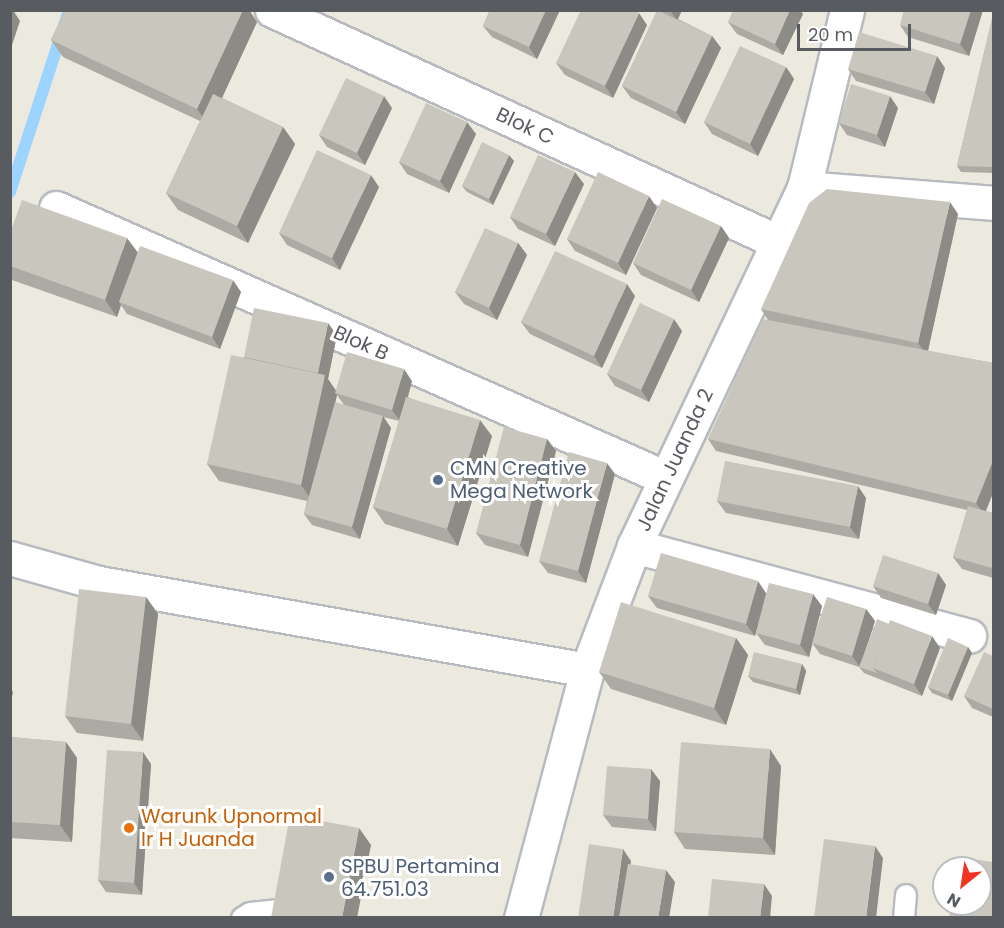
<!DOCTYPE html>
<style>
body{margin:0}
#map{position:relative;width:1004px;height:928px;overflow:hidden;background:#eceadf;font-family:Poppins,sans-serif}
div>[style]{position:absolute}
[style*='--x']{left:calc(var(--x)*1px);top:calc(var(--y)*1px);width:calc(var(--w)*1px);rotate:calc(var(--a)*1deg)}
.stream>*{height:12px;margin:-6px;padding:0 6px;transform-origin:6px;border-radius:6px;background:#9cd3ff}
.roads{filter:drop-shadow(2px 0 #b7babf) drop-shadow(-2px 0 #b7babf) drop-shadow(0 2px #b7babf) drop-shadow(0 -2px #b7babf)}
.lane>*{height:20px;margin:-10px;padding:0 10px;transform-origin:10px;border-radius:10px;background:#fff}
.street>*{height:33px;margin:-16.5px;padding:0 16.5px;transform-origin:16.5px;border-radius:16.5px;background:#fff}
.wall>*{inset:0;background:#adaaa3}
.shaded-wall>*{inset:0;background:#8d8b85}
.building>*{inset:0;background:#c9c6be}
.dots>*{width:16px;height:16px;translate:-50% -50%;box-sizing:border-box;border:3px solid #fff;border-radius:50%}
span{translate:-50% -50%;white-space:nowrap;text-align:center;line-height:1.15;-webkit-text-stroke:6px #fff;paint-order:stroke}
.street-label{font-size:20px;color:#585c61}
.service-label{font-size:20px;color:#4e5e75}
.left{translate:0 -50%;text-align:left}
.food-label{font-size:20px;color:#c56008}
.frame{position:absolute;inset:0;border:12px solid #585c61;pointer-events:none}
.north{position:absolute;left:932px;top:856px;width:60px;height:60px;box-sizing:border-box;background:#fff;border:2px solid #bcbec0;border-radius:50%;rotate:210deg;font-size:16px;font-weight:700;line-height:24px;text-align:center;color:#585c61}
.north::after{content:'';display:block;margin:auto;width:21px;height:27px;background:#f03322;clip-path:polygon(50% 0,100% 100%,50% 72%,0 100%)}
.scale{position:absolute;left:797px;top:24px;width:114px;height:27px;box-sizing:border-box;border:3px solid #585c61;border-top:0;padding-left:8px;font-size:18px;line-height:21px;white-space:nowrap;color:#585c61;-webkit-text-stroke:4px #fff;paint-order:stroke}
</style>
<div id="map">
<div class="stream">
<div style="--x:10;--y:192;--w:191;--a:-72"></div>
</div>
<div class="roads">
<div class="lane">
<div style="--x:242;--y:918;--w:9;--a:-32"></div>
<div style="--x:250;--y:913;--w:37;--a:-6"></div>
<div style="--x:904;--y:918;--w:23;--a:-85"></div>
</div>
<div class="street">
<div style="--x:272;--y:10;--w:557;--a:24.63"></div>
<div style="--x:804;--y:188;--w:191;--a:4.5"></div>
<div style="--x:56;--y:208;--w:667;--a:23.88"></div>
<div style="--x:634;--y:546;--w:347;--a:15"></div>
<div style="--x:10;--y:558;--w:92;--a:15.7"></div>
<div style="--x:99;--y:583;--w:496;--a:10.1"></div>
<div style="--x:521;--y:918;--w:257;--a:-75.1"></div>
<div style="--x:587;--y:670;--w:133;--a:-69.2"></div>
<div style="--x:634;--y:546;--w:396;--a:-64.6"></div>
<div style="--x:804;--y:188;--w:183;--a:-76.4"></div>
</div>
</div>
<div class="wall">
<div style="clip-path:polygon(65px 10px,249px 10px,257px 22px,222px 98px,283px 127px,295px 144px,248px 243px,178px 210px,166px 193px,200px 121px,63px 57px,51px 40px)"></div>
<div style="clip-path:polygon(490px 10px,560px 10px,537px 59px,492px 37px,483px 26px)"></div>
<div style="clip-path:polygon(653px 10px,682px 10px,678px 19px,712px 36px,721px 48px,685px 124px,631px 98px,622px 86px,657px 12px)"></div>
<div style="clip-path:polygon(983px 10px,969px 56px,908px 37px,900px 25px)"></div>
<div style="clip-path:polygon(803px 14px,783px 55px,737px 34px,728px 22px)"></div>
<div style="clip-path:polygon(993px 15px,993px 173px,961px 172px,957px 166px)"></div>
<div style="clip-path:polygon(647px 25px,613px 98px,565px 75px,556px 63px)"></div>
<div style="clip-path:polygon(786px 67px,794px 79px,758px 156px,712px 134px,704px 122px)"></div>
<div style="clip-path:polygon(945px 68px,934px 104px,856px 81px,848px 69px)"></div>
<div style="clip-path:polygon(392px 108px,365px 165px,327px 147px,319px 135px)"></div>
<div style="clip-path:polygon(898px 108px,885px 147px,847px 135px,839px 123px)"></div>
<div style="clip-path:polygon(476px 134px,449px 193px,407px 174px,399px 162px)"></div>
<div style="clip-path:polygon(514px 161px,493px 205px,467px 192px,462px 186px)"></div>
<div style="clip-path:polygon(584px 184px,555px 246px,518px 229px,510px 217px)"></div>
<div style="clip-path:polygon(379px 187px,340px 270px,287px 245px,279px 233px)"></div>
<div style="clip-path:polygon(657px 208px,626px 275px,575px 251px,567px 239px)"></div>
<div style="clip-path:polygon(958px 214px,928px 351px,993px 363px,993px 493px,986px 511px,993px 513px,993px 578px,962px 569px,953px 557px,967px 510px,716px 451px,708px 439px,768px 320px,761px 309px)"></div>
<div style="clip-path:polygon(721px 226px,729px 238px,699px 302px,641px 275px,633px 263px)"></div>
<div style="clip-path:polygon(10px 233px,137px 252px,241px 292px,220px 349px,127px 314px,121px 305px,117px 317px,12px 280px,10px 277px)"></div>
<div style="clip-path:polygon(518px 243px,527px 255px,497px 320px,464px 304px,455px 292px)"></div>
<div style="clip-path:polygon(635px 296px,602px 368px,530px 334px,521px 322px)"></div>
<div style="clip-path:polygon(682px 331px,649px 402px,615px 386px,607px 374px)"></div>
<div style="clip-path:polygon(evenodd,337px 335px,328px 379px,336px 391px,412px 381px,408px 397px,492px 436px,458px 546px,385px 524px,373px 507px,399px 421px,383px 417px,391px 428px,360px 539px,312px 525px,304px 514px,307px 501px,219px 481px,207px 464px,244px 357px,337px 335px,337px 395px,344px 405px,334px 407px,337px 395px)"></div>
<div style="clip-path:polygon(547px 439px,556px 451px,528px 557px,485px 545px,476px 533px)"></div>
<div style="clip-path:polygon(615px 474px,586px 583px,548px 573px,539px 561px)"></div>
<div style="clip-path:polygon(866px 498px,859px 539px,726px 513px,717px 501px)"></div>
<div style="clip-path:polygon(938px 573px,946px 585px,936px 615px,881px 598px,873px 586px)"></div>
<div style="clip-path:polygon(766px 593px,822px 606px,814px 634px,866px 609px,875px 621px,866px 649px,940px 648px,922px 696px,864px 673px,859px 667px,820px 654px,812px 643px,809px 657px,765px 645px,756px 633px,765px 598px,755px 636px,657px 608px,648px 596px)"></div>
<div style="clip-path:polygon(146px 597px,158px 614px,143px 741px,77px 733px,65px 716px)"></div>
<div style="clip-path:polygon(736px 638px,748px 655px,726px 725px,611px 689px,599px 672px)"></div>
<div style="clip-path:polygon(968px 647px,972px 653px,952px 701px,932px 693px,928px 687px)"></div>
<div style="clip-path:polygon(993px 656px,993px 717px,972px 708px,964px 696px)"></div>
<div style="clip-path:polygon(802px 664px,806px 671px,800px 695px,753px 682px,748px 676px)"></div>
<div style="clip-path:polygon(10px 737px,66px 742px,77px 758px,72px 842px,10px 838px)"></div>
<div style="clip-path:polygon(151px 764px,142px 895px,106px 892px,98px 880px)"></div>
<div style="clip-path:polygon(781px 766px,775px 855px,685px 849px,674px 832px)"></div>
<div style="clip-path:polygon(660px 781px,656px 831px,612px 827px,603px 815px)"></div>
</div>
<div class="shaded-wall">
<div style="clip-path:polygon(10px 10px,13px 10px,20px 21px,10px 51px)"></div>
<div style="clip-path:polygon(243px 10px,249px 10px,257px 22px,209px 126px,197px 109px)"></div>
<div style="clip-path:polygon(546px 10px,560px 10px,537px 59px,529px 47px)"></div>
<div style="clip-path:polygon(670px 10px,682px 10px,677px 21px)"></div>
<div style="clip-path:polygon(790px 10px,800px 10px,803px 14px,783px 55px,775px 44px)"></div>
<div style="clip-path:polygon(971px 10px,983px 10px,969px 56px,960px 44px)"></div>
<div style="clip-path:polygon(639px 13px,647px 25px,613px 98px,605px 86px)"></div>
<div style="clip-path:polygon(712px 36px,721px 48px,685px 124px,676px 112px)"></div>
<div style="clip-path:polygon(937px 56px,945px 68px,934px 104px,925px 92px)"></div>
<div style="clip-path:polygon(786px 67px,794px 79px,758px 156px,750px 144px)"></div>
<div style="clip-path:polygon(384px 96px,392px 108px,365px 165px,357px 153px)"></div>
<div style="clip-path:polygon(890px 96px,898px 108px,885px 147px,877px 135px)"></div>
<div style="clip-path:polygon(467px 122px,476px 134px,449px 193px,440px 181px)"></div>
<div style="clip-path:polygon(283px 127px,295px 144px,248px 243px,237px 226px)"></div>
<div style="clip-path:polygon(509px 155px,514px 161px,493px 205px,489px 199px)"></div>
<div style="clip-path:polygon(575px 172px,584px 184px,555px 246px,546px 234px)"></div>
<div style="clip-path:polygon(371px 175px,379px 187px,340px 270px,332px 258px)"></div>
<div style="clip-path:polygon(649px 196px,657px 208px,626px 275px,618px 263px)"></div>
<div style="clip-path:polygon(950px 202px,958px 214px,927px 355px,918px 343px)"></div>
<div style="clip-path:polygon(721px 226px,729px 238px,699px 302px,691px 290px)"></div>
<div style="clip-path:polygon(127px 238px,139px 254px,119px 302px,121px 305px,117px 317px,105px 300px)"></div>
<div style="clip-path:polygon(518px 243px,527px 255px,497px 320px,489px 308px)"></div>
<div style="clip-path:polygon(233px 280px,241px 292px,220px 349px,212px 337px)"></div>
<div style="clip-path:polygon(627px 284px,635px 296px,602px 368px,594px 356px)"></div>
<div style="clip-path:polygon(674px 319px,682px 331px,649px 402px,641px 390px)"></div>
<div style="clip-path:polygon(328px 323px,337px 335px,328px 379px,337px 392px,335px 393px,337px 395px,313px 502px,301px 485px,324px 381px,318px 373px)"></div>
<div style="clip-path:polygon(404px 369px,412px 381px,401px 422px,392px 410px)"></div>
<div style="clip-path:polygon(383px 416px,391px 428px,360px 539px,352px 527px)"></div>
<div style="clip-path:polygon(480px 420px,492px 436px,458px 546px,447px 529px)"></div>
<div style="clip-path:polygon(547px 439px,556px 451px,528px 557px,520px 545px)"></div>
<div style="clip-path:polygon(993px 461px,993px 493px,984px 515px,976px 503px)"></div>
<div style="clip-path:polygon(607px 463px,615px 474px,586px 583px,578px 571px)"></div>
<div style="clip-path:polygon(858px 486px,866px 498px,859px 539px,850px 527px)"></div>
<div style="clip-path:polygon(938px 573px,946px 585px,936px 615px,928px 604px)"></div>
<div style="clip-path:polygon(758px 581px,766px 593px,755px 636px,746px 624px)"></div>
<div style="clip-path:polygon(813px 594px,822px 606px,809px 657px,800px 645px)"></div>
<div style="clip-path:polygon(146px 597px,158px 614px,143px 741px,131px 724px)"></div>
<div style="clip-path:polygon(866px 609px,875px 621px,860px 667px,852px 656px)"></div>
<div style="clip-path:polygon(932px 636px,940px 648px,922px 696px,914px 684px)"></div>
<div style="clip-path:polygon(736px 638px,748px 655px,726px 725px,714px 708px)"></div>
<div style="clip-path:polygon(968px 647px,972px 653px,952px 701px,948px 695px)"></div>
<div style="clip-path:polygon(802px 664px,806px 671px,800px 695px,796px 689px)"></div>
<div style="clip-path:polygon(10px 689px,13px 692px,10px 707px)"></div>
<div style="clip-path:polygon(66px 742px,77px 758px,72px 842px,60px 825px)"></div>
<div style="clip-path:polygon(770px 749px,781px 766px,775px 855px,763px 838px)"></div>
<div style="clip-path:polygon(143px 752px,151px 764px,142px 895px,134px 883px)"></div>
<div style="clip-path:polygon(651px 769px,660px 781px,656px 831px,648px 819px)"></div>
<div style="clip-path:polygon(359px 828px,371px 845px,357px 918px,342px 918px)"></div>
<div style="clip-path:polygon(875px 846px,883px 858px,876px 918px,866px 918px)"></div>
<div style="clip-path:polygon(623px 849px,631px 861px,623px 918px,613px 918px)"></div>
<div style="clip-path:polygon(666px 870px,675px 882px,669px 918px,658px 918px)"></div>
<div style="clip-path:polygon(764px 884px,772px 896px,770px 918px,760px 918px)"></div>
</div>
<div class="building">
<div style="clip-path:polygon(65px 10px,243px 10px,197px 109px,51px 40px)"></div>
<div style="clip-path:polygon(490px 10px,546px 10px,529px 47px,483px 26px)"></div>
<div style="clip-path:polygon(581px 10px,634px 10px,639px 13px,605px 86px,556px 63px)"></div>
<div style="clip-path:polygon(657px 10px,712px 36px,676px 112px,622px 86px)"></div>
<div style="clip-path:polygon(733px 10px,790px 10px,775px 44px,728px 22px)"></div>
<div style="clip-path:polygon(904px 10px,971px 10px,960px 44px,900px 25px)"></div>
<div style="clip-path:polygon(993px 15px,993px 167px,957px 166px)"></div>
<div style="clip-path:polygon(859px 32px,937px 56px,925px 92px,848px 69px)"></div>
<div style="clip-path:polygon(740px 46px,786px 67px,750px 144px,704px 122px)"></div>
<div style="clip-path:polygon(346px 78px,384px 96px,357px 153px,319px 135px)"></div>
<div style="clip-path:polygon(851px 84px,890px 96px,877px 135px,839px 123px)"></div>
<div style="clip-path:polygon(213px 94px,283px 127px,237px 226px,166px 193px)"></div>
<div style="clip-path:polygon(426px 103px,467px 122px,440px 181px,399px 162px)"></div>
<div style="clip-path:polygon(482px 142px,509px 155px,489px 199px,462px 186px)"></div>
<div style="clip-path:polygon(317px 150px,371px 175px,332px 258px,279px 233px)"></div>
<div style="clip-path:polygon(538px 155px,575px 172px,546px 234px,510px 217px)"></div>
<div style="clip-path:polygon(598px 172px,649px 196px,618px 263px,567px 239px)"></div>
<div style="clip-path:polygon(827px 189px,950px 202px,918px 343px,761px 309px,809px 203px)"></div>
<div style="clip-path:polygon(662px 199px,721px 226px,691px 290px,633px 263px)"></div>
<div style="clip-path:polygon(22px 200px,127px 238px,105px 300px,10px 266px,10px 233px)"></div>
<div style="clip-path:polygon(485px 228px,518px 243px,489px 308px,455px 292px)"></div>
<div style="clip-path:polygon(140px 246px,233px 280px,212px 337px,119px 302px)"></div>
<div style="clip-path:polygon(555px 251px,627px 284px,594px 356px,521px 322px)"></div>
<div style="clip-path:polygon(640px 303px,674px 319px,641px 390px,607px 374px)"></div>
<div style="clip-path:polygon(254px 308px,328px 323px,318px 373px,244px 357px)"></div>
<div style="clip-path:polygon(763px 319px,993px 363px,993px 461px,976px 503px,708px 439px)"></div>
<div style="clip-path:polygon(347px 352px,404px 369px,392px 410px,335px 393px)"></div>
<div style="clip-path:polygon(231px 355px,325px 375px,301px 485px,207px 464px)"></div>
<div style="clip-path:polygon(406px 397px,480px 420px,447px 529px,373px 507px)"></div>
<div style="clip-path:polygon(335px 402px,383px 416px,352px 527px,304px 514px)"></div>
<div style="clip-path:polygon(504px 427px,547px 439px,520px 545px,476px 533px)"></div>
<div style="clip-path:polygon(569px 452px,607px 463px,578px 571px,539px 561px)"></div>
<div style="clip-path:polygon(725px 461px,858px 486px,850px 527px,717px 501px)"></div>
<div style="clip-path:polygon(968px 506px,993px 513px,993px 564px,992px 568px,953px 557px)"></div>
<div style="clip-path:polygon(661px 553px,758px 581px,746px 624px,648px 596px)"></div>
<div style="clip-path:polygon(883px 555px,938px 573px,928px 604px,873px 586px)"></div>
<div style="clip-path:polygon(769px 583px,813px 594px,800px 645px,756px 633px)"></div>
<div style="clip-path:polygon(79px 589px,146px 597px,131px 724px,65px 716px)"></div>
<div style="clip-path:polygon(827px 597px,866px 609px,852px 656px,812px 643px)"></div>
<div style="clip-path:polygon(621px 602px,736px 638px,714px 708px,599px 672px)"></div>
<div style="clip-path:polygon(877px 619px,889px 624px,873px 668px,877px 673px,859px 667px)"></div>
<div style="clip-path:polygon(890px 620px,932px 636px,914px 684px,873px 668px)"></div>
<div style="clip-path:polygon(948px 638px,968px 647px,948px 695px,928px 687px)"></div>
<div style="clip-path:polygon(754px 652px,802px 664px,796px 689px,748px 676px)"></div>
<div style="clip-path:polygon(984px 652px,993px 656px,993px 709px,964px 696px)"></div>
<div style="clip-path:polygon(10px 737px,66px 742px,60px 825px,10px 822px)"></div>
<div style="clip-path:polygon(681px 742px,770px 749px,763px 838px,674px 832px)"></div>
<div style="clip-path:polygon(107px 750px,143px 752px,134px 883px,98px 880px)"></div>
<div style="clip-path:polygon(607px 766px,651px 769px,648px 819px,603px 815px)"></div>
<div style="clip-path:polygon(290px 815px,359px 828px,342px 918px,271px 918px)"></div>
<div style="clip-path:polygon(824px 839px,875px 846px,866px 918px,814px 918px)"></div>
<div style="clip-path:polygon(589px 844px,623px 849px,613px 918px,578px 918px)"></div>
<div style="clip-path:polygon(958px 857px,993px 862px,993px 918px,949px 918px,951px 904px,980px 904px,980px 868px,956px 868px)"></div>
<div style="clip-path:polygon(628px 864px,666px 870px,658px 918px,619px 918px)"></div>
<div style="clip-path:polygon(712px 879px,764px 884px,760px 918px,708px 918px)"></div>
</div>
<div class="dots">
<div style="left:438px;top:480px;background:#5c6f8a"></div>
<div style="left:129px;top:828px;background:#e8710a"></div>
<div style="left:329px;top:877px;background:#5c6f8a"></div>
</div>
<div class="street-label">
<span style="left:525px;top:126px;rotate:25deg">Blok C</span>
<span style="left:361px;top:343px;rotate:24deg">Blok B</span>
<span style="left:675px;top:460px;rotate:-65deg">Jalan Juanda 2</span>
</div>
<div class="service-label">
<span class="left" style="left:450px;top:480px">CMN Creative<br>Mega Network</span>
<span class="left" style="left:341px;top:878px">SPBU Pertamina<br>64.751.03</span>
</div>
<div class="food-label">
<span class="left" style="left:141px;top:828px">Warunk Upnormal<br>Ir H Juanda</span>
</div>
<div class="frame"></div>
<div class="north">N</div>
<div class="scale">20 m</div>
</div>
